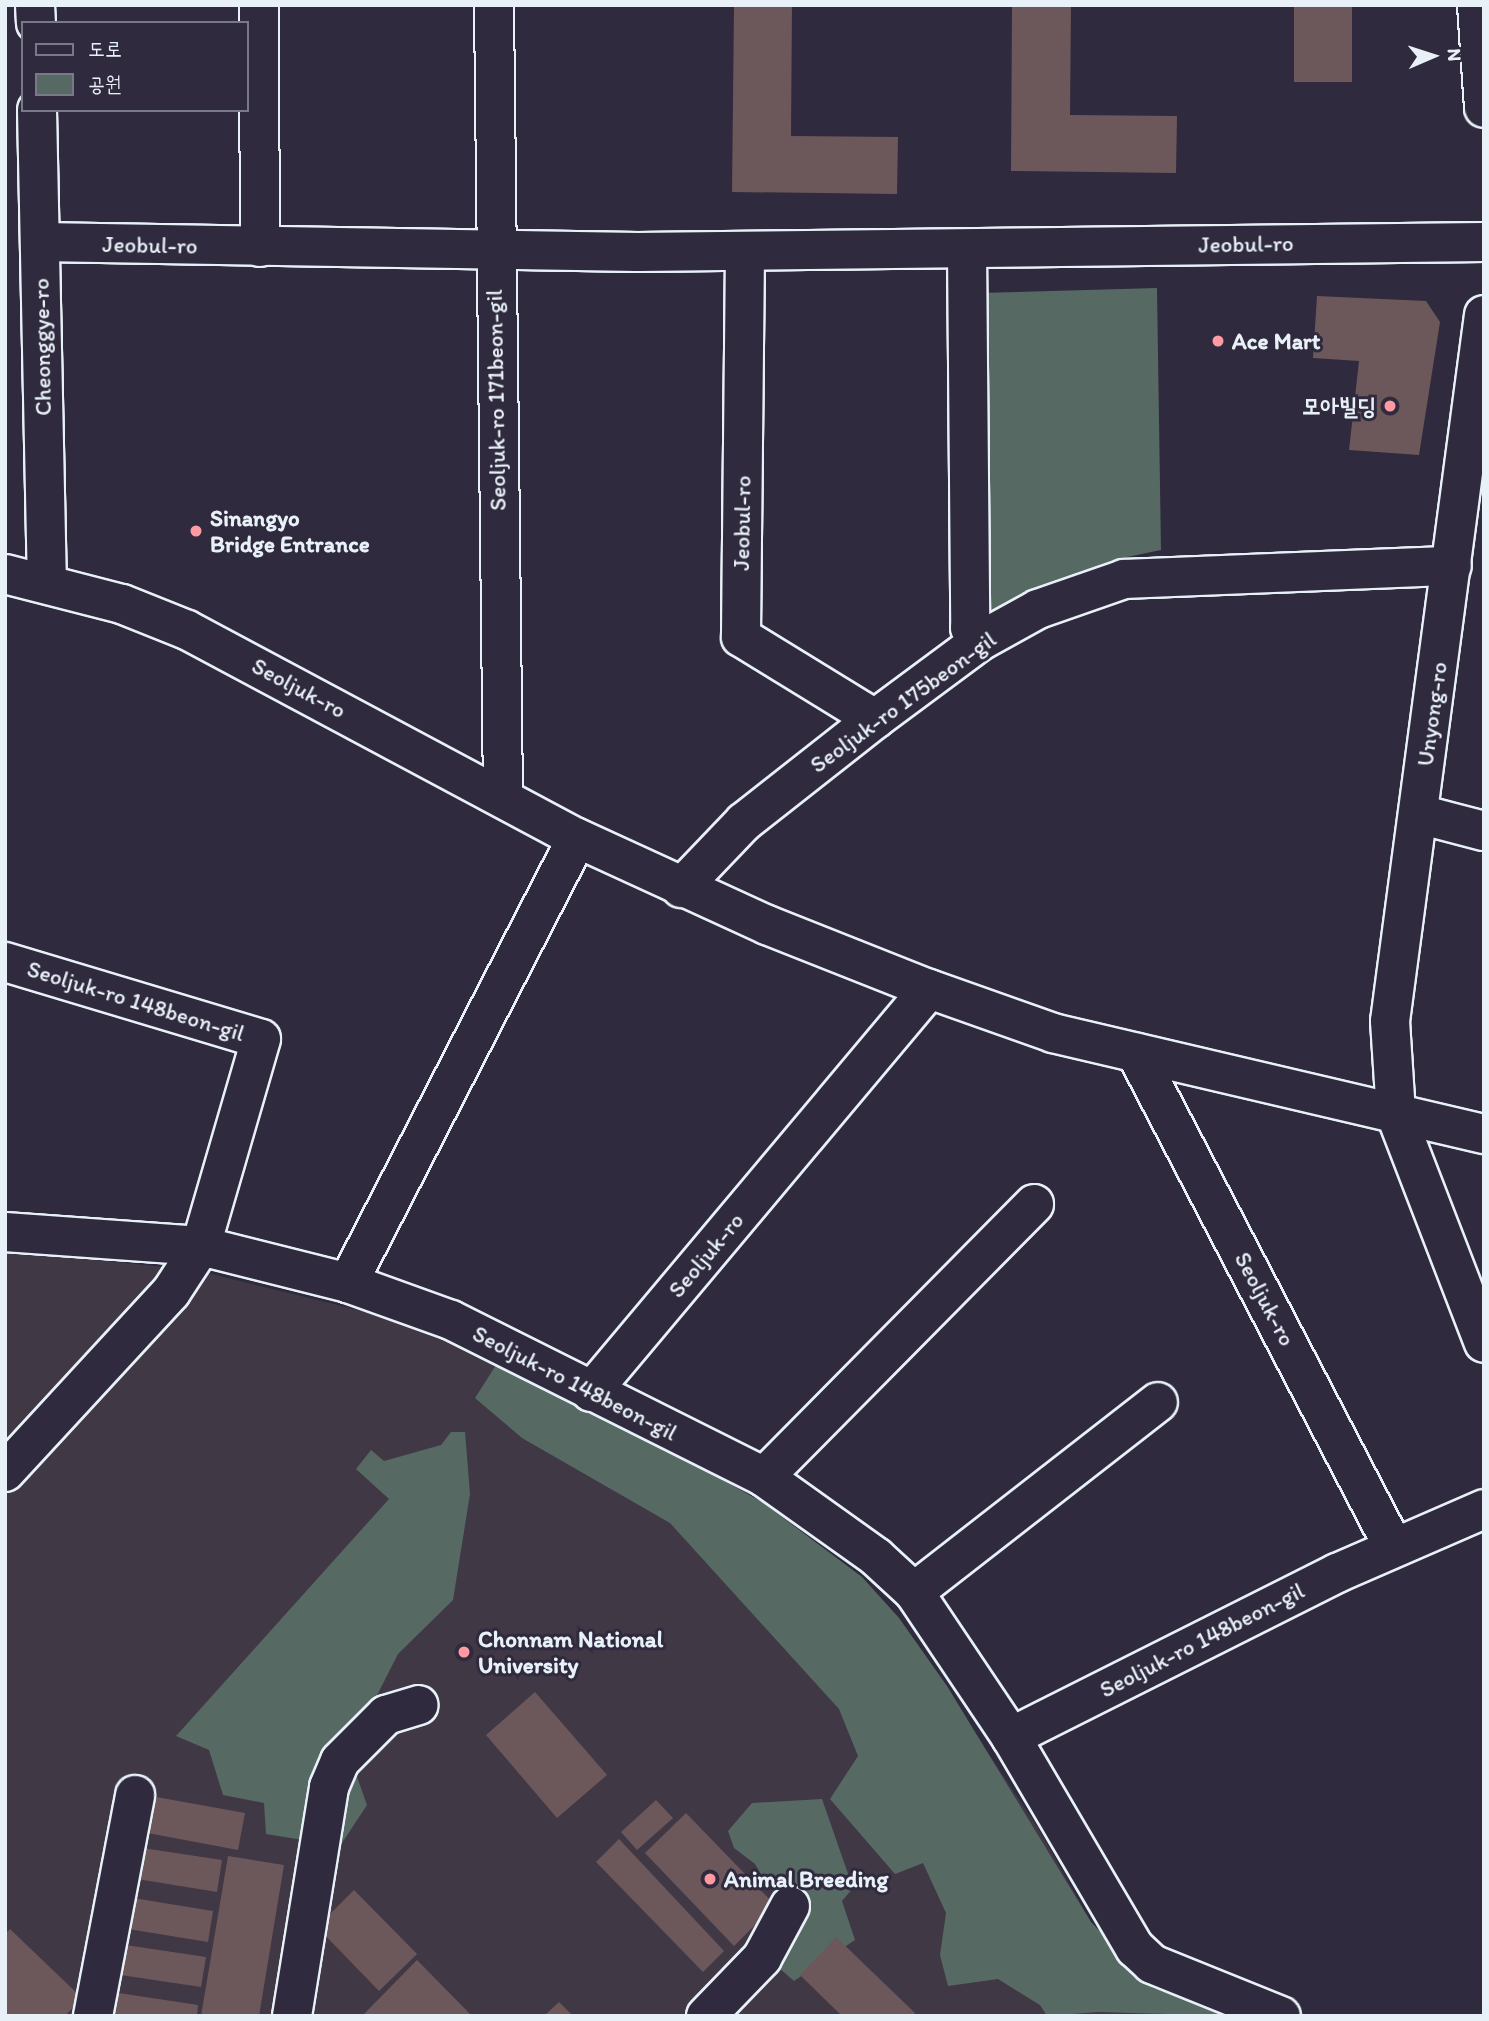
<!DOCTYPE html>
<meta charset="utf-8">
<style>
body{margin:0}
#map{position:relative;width:1489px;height:2021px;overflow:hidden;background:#2f2a3d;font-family:Itim,"Poor Story",sans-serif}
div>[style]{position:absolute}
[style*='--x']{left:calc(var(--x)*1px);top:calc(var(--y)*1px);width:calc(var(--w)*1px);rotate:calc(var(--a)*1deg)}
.built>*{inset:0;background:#413846}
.green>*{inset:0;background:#566a63}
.building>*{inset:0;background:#6c585a}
.roads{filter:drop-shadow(2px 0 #e8f1f8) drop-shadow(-2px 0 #e8f1f8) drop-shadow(0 2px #e8f1f8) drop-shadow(0 -2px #e8f1f8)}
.minor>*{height:38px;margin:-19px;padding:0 19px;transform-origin:19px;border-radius:19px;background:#2f2a3d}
.major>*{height:38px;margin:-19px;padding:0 19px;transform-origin:19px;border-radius:19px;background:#2f2a3d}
.dots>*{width:19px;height:19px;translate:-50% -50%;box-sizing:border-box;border:4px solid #2f2a3d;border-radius:50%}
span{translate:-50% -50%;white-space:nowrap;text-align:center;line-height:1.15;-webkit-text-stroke:6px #2f2a3d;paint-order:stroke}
.street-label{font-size:23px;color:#e8f1f8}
.poi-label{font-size:23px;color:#e8f1f8;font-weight:700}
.left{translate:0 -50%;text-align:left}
.right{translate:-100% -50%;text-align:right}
.frame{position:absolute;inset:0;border:7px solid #e8f1f8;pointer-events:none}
.legend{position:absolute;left:21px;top:21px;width:228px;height:91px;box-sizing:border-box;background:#2f2a3d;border:2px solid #797a88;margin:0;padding:9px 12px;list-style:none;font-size:21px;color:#e8f1f8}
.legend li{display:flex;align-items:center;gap:14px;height:35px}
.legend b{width:35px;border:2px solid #797a88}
.north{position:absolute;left:1398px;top:21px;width:70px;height:70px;-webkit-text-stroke:5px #2f2a3d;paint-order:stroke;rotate:87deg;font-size:19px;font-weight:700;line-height:28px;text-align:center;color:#e8f1f8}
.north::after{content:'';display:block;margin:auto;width:24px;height:32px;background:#e8f1f8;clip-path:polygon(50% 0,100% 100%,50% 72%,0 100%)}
</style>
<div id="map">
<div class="built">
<div style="clip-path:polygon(5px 1251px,195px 1270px,440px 1330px,575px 1397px,762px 1502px,862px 1577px,899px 1618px,1038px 1828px,1091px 1922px,1153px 1988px,1237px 2016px,5px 2016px)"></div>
</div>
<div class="green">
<div style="clip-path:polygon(1157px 288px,1161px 550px,1113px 560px,984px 614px,978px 293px)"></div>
<div style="clip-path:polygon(498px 1362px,575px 1397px,762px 1502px,862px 1577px,899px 1618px,947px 1686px,1091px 1922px,1153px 1988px,1237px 2016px,1098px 2012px,1047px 2016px,1040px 2005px,998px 1979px,948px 1986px,940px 1955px,946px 1913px,923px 1863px,895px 1874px,830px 1799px,858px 1756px,839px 1709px,670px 1523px,522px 1438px,475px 1398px)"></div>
<div style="clip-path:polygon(451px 1432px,465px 1432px,470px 1494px,453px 1600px,398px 1654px,369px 1711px,355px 1771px,367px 1805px,340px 1846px,266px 1834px,264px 1803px,223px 1795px,209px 1750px,176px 1736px,389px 1499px,356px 1469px,371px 1450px,384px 1461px,441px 1445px)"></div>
<div style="clip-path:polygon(822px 1799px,853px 1888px,842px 1901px,855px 1940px,794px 1981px,771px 1961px,801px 1916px,766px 1883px,755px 1864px,734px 1848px,728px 1831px,752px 1803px)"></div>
</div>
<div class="building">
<div style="clip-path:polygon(734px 5px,792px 5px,791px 136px,898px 137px,897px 194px,732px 192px)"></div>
<div style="clip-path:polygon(1012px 5px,1071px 5px,1070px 115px,1177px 116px,1176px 173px,1011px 171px)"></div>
<div style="clip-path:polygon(1294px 5px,1352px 5px,1352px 82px,1294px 82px)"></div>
<div style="clip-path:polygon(1317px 296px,1426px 301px,1440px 322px,1419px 455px,1349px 450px,1359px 361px,1313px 358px)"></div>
<div style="clip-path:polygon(535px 1692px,607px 1775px,557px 1818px,486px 1735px)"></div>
<div style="clip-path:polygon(145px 1795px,245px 1813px,238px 1850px,137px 1831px)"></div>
<div style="clip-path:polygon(656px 1800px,673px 1818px,637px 1850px,621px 1832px)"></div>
<div style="clip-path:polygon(686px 1813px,775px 1905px,734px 1946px,645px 1853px)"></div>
<div style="clip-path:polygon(619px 1839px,724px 1951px,703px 1972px,596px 1862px)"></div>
<div style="clip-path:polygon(136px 1847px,222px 1860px,217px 1892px,131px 1878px)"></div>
<div style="clip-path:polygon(228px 1856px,284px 1865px,259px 2016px,201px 2016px)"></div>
<div style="clip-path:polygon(354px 1890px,417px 1954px,379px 1991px,317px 1927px)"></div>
<div style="clip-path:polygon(127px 1897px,213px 1911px,208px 1942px,122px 1928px)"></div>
<div style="clip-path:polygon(10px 1929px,82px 1998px,65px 2016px,5px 2016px,5px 1934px)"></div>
<div style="clip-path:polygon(836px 1937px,915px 2013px,913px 2016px,842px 2016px,800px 1975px)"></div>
<div style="clip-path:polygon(119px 1944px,206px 1957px,201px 1987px,114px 1974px)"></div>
<div style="clip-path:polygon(417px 1960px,472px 2016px,362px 2016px)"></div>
<div style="clip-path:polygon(112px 1992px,198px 2005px,197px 2016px,108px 2016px)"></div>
<div style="clip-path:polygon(559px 2002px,573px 2016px,544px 2016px)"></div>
</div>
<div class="roads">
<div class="minor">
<div style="--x:35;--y:5;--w:18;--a:87"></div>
<div style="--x:259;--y:5;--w:242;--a:89.8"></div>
<div style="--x:494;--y:5;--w:791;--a:89.35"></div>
<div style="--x:1477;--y:5;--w:103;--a:86.1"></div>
<div style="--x:37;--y:110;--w:474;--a:88.8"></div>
<div style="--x:40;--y:242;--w:598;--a:0.96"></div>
<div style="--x:638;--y:252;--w:846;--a:-0.68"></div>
<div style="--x:967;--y:249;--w:379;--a:89.5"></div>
<div style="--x:970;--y:628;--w:16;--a:52"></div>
<div style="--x:745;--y:252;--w:385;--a:90.6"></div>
<div style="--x:741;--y:637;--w:157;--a:31.5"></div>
<div style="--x:1484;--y:315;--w:712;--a:97.58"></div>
<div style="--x:1390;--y:1021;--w:94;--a:86.3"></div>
<div style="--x:1396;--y:1115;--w:244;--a:68.9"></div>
<div style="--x:1419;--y:814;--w:67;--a:14.7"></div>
<div style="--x:681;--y:888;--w:91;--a:-46.3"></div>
<div style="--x:744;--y:822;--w:167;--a:-38.2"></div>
<div style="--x:875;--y:719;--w:131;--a:-36.6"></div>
<div style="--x:980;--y:641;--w:66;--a:-28.9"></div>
<div style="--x:1038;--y:609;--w:91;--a:-19.2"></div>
<div style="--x:1124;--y:579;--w:328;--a:-2.3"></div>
<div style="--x:5;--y:962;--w:267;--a:16.7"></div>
<div style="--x:261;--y:1039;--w:216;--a:106.2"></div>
<div style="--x:201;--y:1246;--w:55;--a:123.1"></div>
<div style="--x:171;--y:1292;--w:245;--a:132.7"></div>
<div style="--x:1136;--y:1053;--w:556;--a:62.47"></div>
<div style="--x:5;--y:1232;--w:196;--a:4.1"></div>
<div style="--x:201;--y:1246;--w:152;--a:14.1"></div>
<div style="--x:348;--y:1283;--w:109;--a:19.8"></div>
<div style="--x:451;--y:1320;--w:350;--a:26.6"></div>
<div style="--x:764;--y:1477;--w:138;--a:35.5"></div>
<div style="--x:876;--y:1557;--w:52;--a:42.6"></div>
<div style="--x:914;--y:1592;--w:174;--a:56.2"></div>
<div style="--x:1011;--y:1737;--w:245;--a:59.6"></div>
<div style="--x:1135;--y:1948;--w:23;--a:43"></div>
<div style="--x:1152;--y:1964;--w:139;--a:22"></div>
<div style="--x:348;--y:1283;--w:500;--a:-62.77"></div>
<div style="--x:591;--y:1392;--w:526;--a:-50.01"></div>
<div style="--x:764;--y:1477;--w:384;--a:-45.3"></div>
<div style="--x:914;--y:1592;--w:309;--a:-37.9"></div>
<div style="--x:1011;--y:1737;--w:365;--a:-26.7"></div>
<div style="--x:1337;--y:1573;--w:160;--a:-23.5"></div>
<div style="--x:93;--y:2016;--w:225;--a:-79.2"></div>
<div style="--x:292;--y:2016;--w:232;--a:-80.8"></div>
<div style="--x:329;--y:1787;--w:28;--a:-67"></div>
<div style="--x:340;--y:1761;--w:65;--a:-45"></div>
<div style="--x:386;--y:1715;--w:34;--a:-17"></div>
<div style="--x:706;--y:2016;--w:81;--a:-46"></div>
<div style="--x:762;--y:1958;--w:59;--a:-61.7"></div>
</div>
<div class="major">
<div style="--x:5;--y:574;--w:121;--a:14.4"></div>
<div style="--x:122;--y:604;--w:70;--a:21.8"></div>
<div style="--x:187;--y:630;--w:442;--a:28.1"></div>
<div style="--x:577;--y:838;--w:209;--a:24.6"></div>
<div style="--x:767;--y:925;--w:174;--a:21.6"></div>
<div style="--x:929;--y:989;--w:132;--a:19.5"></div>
<div style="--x:1053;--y:1033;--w:443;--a:13.2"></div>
</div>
</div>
<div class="dots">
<div style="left:1218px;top:341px;background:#ff9aa2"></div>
<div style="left:1390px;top:406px;background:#ff9aa2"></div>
<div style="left:196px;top:531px;background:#ff9aa2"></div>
<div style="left:464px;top:1652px;background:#ff9aa2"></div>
<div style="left:710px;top:1879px;background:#ff9aa2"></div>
</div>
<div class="street-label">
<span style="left:1246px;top:244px;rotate:-1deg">Jeobul-ro</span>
<span style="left:150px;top:245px;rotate:1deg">Jeobul-ro</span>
<span style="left:42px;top:347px;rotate:-91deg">Cheonggye-ro</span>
<span style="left:496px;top:400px;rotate:-91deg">Seoljuk-ro 171beon-gil</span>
<span style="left:742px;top:523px;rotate:-89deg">Jeobul-ro</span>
<span style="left:299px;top:688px;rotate:28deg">Seoljuk-ro</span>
<span style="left:903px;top:702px;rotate:-36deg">Seoljuk-ro 175beon-gil</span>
<span style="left:1432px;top:714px;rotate:-82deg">Unyong-ro</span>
<span style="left:136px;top:1001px;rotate:17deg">Seoljuk-ro 148beon-gil</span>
<span style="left:706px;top:1255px;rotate:-50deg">Seoljuk-ro</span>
<span style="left:1265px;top:1299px;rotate:62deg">Seoljuk-ro</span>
<span style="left:575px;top:1383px;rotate:27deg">Seoljuk-ro 148beon-gil</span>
<span style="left:1202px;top:1640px;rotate:-27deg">Seoljuk-ro 148beon-gil</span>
</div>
<div class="poi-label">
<span class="left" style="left:1232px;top:341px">Ace Mart</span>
<span class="right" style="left:1376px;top:406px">모아빌딩</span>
<span class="left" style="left:210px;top:531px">Sinangyo<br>Bridge Entrance</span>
<span class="left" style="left:478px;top:1652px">Chonnam National<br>University</span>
<span class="left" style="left:724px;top:1879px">Animal Breeding</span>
</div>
<div class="frame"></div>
<ul class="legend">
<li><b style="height:9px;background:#2f2a3d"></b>도로</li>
<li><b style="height:19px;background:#566a63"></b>공원</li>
</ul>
<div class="north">N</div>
</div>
